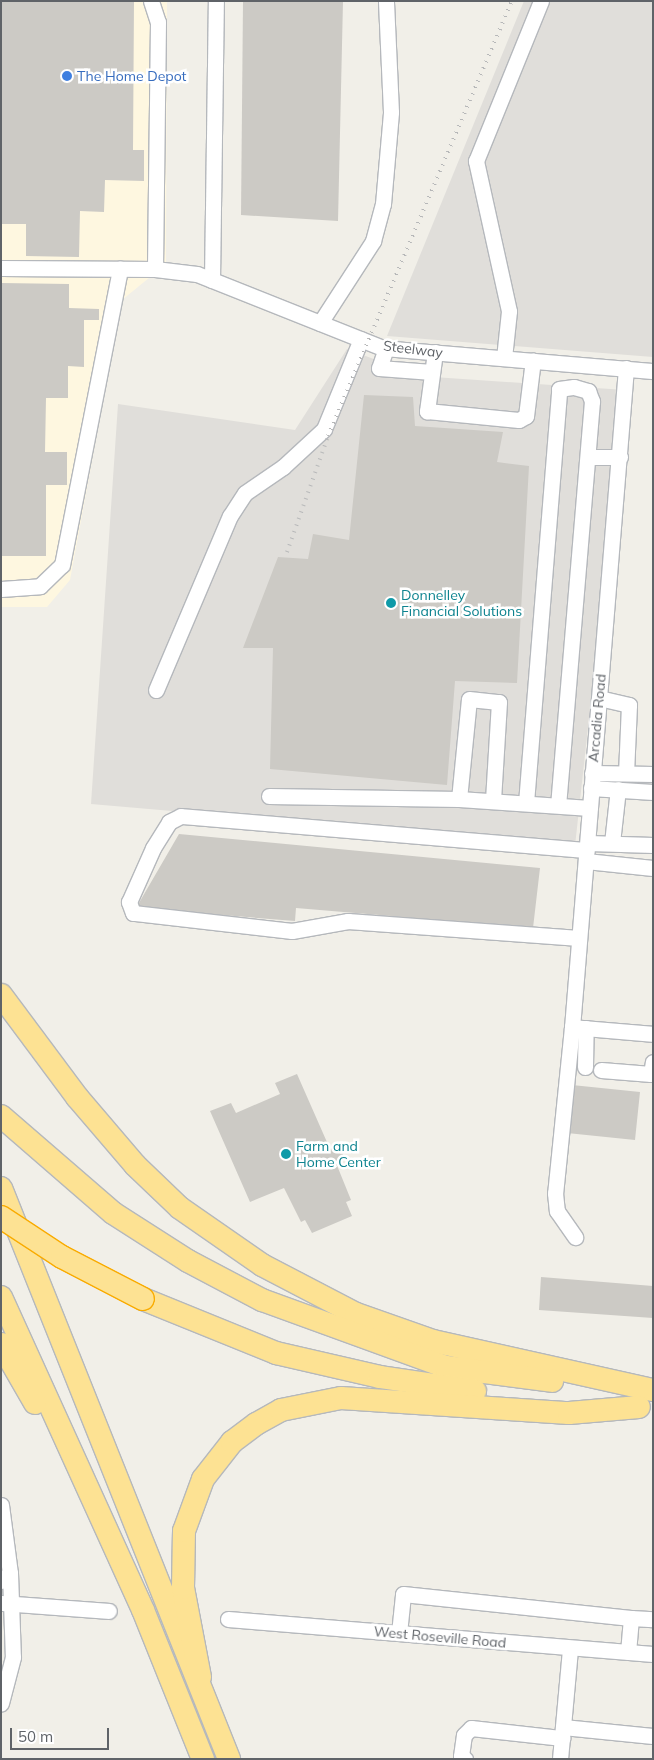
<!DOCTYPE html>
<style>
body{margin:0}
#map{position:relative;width:654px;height:1760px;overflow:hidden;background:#f1efe8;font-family:Mulish,sans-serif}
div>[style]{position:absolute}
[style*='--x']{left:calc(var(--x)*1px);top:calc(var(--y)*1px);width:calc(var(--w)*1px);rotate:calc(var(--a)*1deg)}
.commercial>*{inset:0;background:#fef7e0}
.industrial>*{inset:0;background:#e0deda}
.building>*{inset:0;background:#cccac5}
.roads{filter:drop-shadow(1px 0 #b5b8bc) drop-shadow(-1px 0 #b5b8bc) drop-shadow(0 1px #b5b8bc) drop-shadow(0 -1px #b5b8bc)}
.minor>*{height:15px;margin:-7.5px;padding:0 7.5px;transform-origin:7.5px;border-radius:7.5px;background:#fff}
.highway>*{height:22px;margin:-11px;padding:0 11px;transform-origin:11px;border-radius:11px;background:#fde293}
.rail>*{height:4px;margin-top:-2px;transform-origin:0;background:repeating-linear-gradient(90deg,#b6b7b8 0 1px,transparent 0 7px)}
.bridges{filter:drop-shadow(1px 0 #f9ab00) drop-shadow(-1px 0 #f9ab00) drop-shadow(0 1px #f9ab00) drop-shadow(0 -1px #f9ab00)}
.highway-bridge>*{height:22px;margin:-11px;padding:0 11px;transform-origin:11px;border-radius:11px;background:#fde293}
.dots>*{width:14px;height:14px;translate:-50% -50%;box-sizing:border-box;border:2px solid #fff;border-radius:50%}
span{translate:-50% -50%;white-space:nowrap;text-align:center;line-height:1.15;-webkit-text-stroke:5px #fff;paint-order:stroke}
.shop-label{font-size:14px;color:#366cbe}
.left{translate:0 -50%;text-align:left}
.street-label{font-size:14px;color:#5f6368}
.culture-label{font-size:14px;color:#0d838f}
.frame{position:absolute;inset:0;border:2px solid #5f6368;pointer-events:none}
.scale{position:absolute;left:10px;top:1728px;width:99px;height:22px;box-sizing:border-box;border:2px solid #5f6368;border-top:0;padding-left:6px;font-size:15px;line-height:18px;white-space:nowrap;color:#5f6368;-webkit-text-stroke:4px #fff;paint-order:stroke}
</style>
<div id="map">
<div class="commercial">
<div style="clip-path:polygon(1px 1px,167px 1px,166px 264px,122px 300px,70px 580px,47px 607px,1px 607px)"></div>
</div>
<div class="industrial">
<div style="clip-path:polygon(524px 1px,653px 1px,653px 357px,387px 336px)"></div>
<div style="clip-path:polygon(347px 349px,419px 376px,625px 390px,575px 846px,91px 804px,118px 404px,295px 430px)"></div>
</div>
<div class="building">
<div style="clip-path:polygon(1px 1px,134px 1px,133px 150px,144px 150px,144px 181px,105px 180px,104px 212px,80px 211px,79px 257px,26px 256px,26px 224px,1px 224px)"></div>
<div style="clip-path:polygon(243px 1px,343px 1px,338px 221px,241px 215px)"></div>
<div style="clip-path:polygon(1px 283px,69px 284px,69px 308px,99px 309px,99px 320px,84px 320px,84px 367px,68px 366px,68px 398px,46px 398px,45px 452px,67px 452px,67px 485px,46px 485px,46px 556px,1px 556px)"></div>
<div style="clip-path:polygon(364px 395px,413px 397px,415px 426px,503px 432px,497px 462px,529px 466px,517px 683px,455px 681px,447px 785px,270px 769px,273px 648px,243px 648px,278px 557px,308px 559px,313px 534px,349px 540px)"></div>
<div style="clip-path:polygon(179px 834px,540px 868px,533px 928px,296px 908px,295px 921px,136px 908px)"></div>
<div style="clip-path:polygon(297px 1074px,330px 1149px,339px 1145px,345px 1159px,336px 1163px,351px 1200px,346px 1202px,352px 1216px,312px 1233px,305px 1220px,301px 1222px,284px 1188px,250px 1202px,210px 1111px,231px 1103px,236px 1113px,280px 1094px,275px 1083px)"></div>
<div style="clip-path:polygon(572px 1085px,640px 1092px,635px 1140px,567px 1133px)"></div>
<div style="clip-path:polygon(541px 1277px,653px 1286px,653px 1318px,539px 1310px)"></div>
</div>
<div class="roads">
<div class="minor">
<div style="--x:151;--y:1;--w:22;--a:72"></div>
<div style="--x:158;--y:22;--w:247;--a:90.7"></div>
<div style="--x:1;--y:268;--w:154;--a:0.4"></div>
<div style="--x:155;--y:269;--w:42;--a:6.8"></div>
<div style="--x:197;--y:274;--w:200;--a:21.7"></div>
<div style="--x:383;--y:348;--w:271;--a:4.9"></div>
<div style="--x:212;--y:280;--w:279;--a:-89.2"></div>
<div style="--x:320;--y:323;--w:98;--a:-57.1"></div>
<div style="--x:373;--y:241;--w:38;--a:-75"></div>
<div style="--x:383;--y:204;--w:92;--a:-85"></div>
<div style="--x:391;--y:112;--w:111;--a:-92.6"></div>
<div style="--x:386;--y:348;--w:21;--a:109"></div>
<div style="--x:379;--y:368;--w:53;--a:4.3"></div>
<div style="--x:435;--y:352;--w:60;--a:97.7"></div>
<div style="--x:427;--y:411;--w:92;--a:5.6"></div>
<div style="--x:519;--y:420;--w:8;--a:-30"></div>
<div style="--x:526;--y:416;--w:56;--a:-82.9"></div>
<div style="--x:504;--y:358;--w:47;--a:-83.9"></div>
<div style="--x:509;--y:311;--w:154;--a:-102.4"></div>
<div style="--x:476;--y:161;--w:173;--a:-67.9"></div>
<div style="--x:626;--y:368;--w:661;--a:94.68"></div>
<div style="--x:572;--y:1027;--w:81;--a:4.9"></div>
<div style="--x:589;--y:457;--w:31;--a:0"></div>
<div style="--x:1;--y:589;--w:39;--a:-4"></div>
<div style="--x:40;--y:586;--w:30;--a:-44"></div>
<div style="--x:62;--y:565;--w:302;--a:-78.9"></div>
<div style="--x:156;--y:690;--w:189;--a:-67"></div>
<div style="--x:230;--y:516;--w:27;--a:-57"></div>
<div style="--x:245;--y:493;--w:46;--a:-34.4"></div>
<div style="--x:283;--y:467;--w:56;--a:-42.8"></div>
<div style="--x:324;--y:429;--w:97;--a:-67.7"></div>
<div style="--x:599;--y:698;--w:31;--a:13"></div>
<div style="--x:629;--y:705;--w:68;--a:92.5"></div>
<div style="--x:592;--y:773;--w:61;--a:0.9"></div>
<div style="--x:591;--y:788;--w:62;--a:3.7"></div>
<div style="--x:269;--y:796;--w:190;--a:0.9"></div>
<div style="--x:459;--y:799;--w:131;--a:3.9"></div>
<div style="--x:459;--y:799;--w:100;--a:-84.3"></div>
<div style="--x:469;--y:699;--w:30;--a:6"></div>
<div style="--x:499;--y:702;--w:99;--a:93.5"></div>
<div style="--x:526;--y:803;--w:415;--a:-85.4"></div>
<div style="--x:559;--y:389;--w:15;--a:-8"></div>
<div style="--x:574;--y:387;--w:15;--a:16"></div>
<div style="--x:588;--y:391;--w:11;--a:68"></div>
<div style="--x:592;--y:401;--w:405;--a:94.8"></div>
<div style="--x:588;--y:843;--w:65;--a:1.8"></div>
<div style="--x:612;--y:843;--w:54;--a:-83.7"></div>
<div style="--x:586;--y:861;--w:67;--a:6"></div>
<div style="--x:579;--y:938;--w:232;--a:-175.8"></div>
<div style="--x:348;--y:921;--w:57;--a:169.9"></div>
<div style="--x:292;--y:931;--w:160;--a:-173.5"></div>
<div style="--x:133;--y:913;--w:12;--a:-110"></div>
<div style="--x:129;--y:902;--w:59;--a:-66"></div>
<div style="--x:153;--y:848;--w:31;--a:-58"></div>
<div style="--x:169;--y:822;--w:13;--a:-27"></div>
<div style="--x:181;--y:816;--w:407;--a:4.8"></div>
<div style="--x:572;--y:1027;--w:167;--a:95.8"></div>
<div style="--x:555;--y:1193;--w:18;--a:84"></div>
<div style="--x:557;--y:1211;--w:32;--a:55"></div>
<div style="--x:585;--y:1067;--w:39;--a:-89"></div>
<div style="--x:601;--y:1070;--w:50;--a:4.6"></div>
<div style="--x:651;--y:1074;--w:12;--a:-81"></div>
<div style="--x:1;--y:1505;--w:69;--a:82.5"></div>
<div style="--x:1;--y:1581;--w:12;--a:-42"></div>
<div style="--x:10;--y:1573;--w:84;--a:88"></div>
<div style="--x:13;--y:1657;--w:48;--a:104.6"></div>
<div style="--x:1;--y:1603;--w:108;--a:4.2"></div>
<div style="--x:631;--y:1618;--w:22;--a:3"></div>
<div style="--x:228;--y:1619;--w:426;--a:4.7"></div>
<div style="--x:399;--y:1633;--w:39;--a:-84"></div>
<div style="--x:403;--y:1594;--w:229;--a:6"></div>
<div style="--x:631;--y:1618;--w:34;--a:95"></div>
<div style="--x:563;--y:1727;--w:90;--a:5.7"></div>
<div style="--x:465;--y:1759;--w:5;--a:-143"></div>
<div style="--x:461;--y:1756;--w:21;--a:-82"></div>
<div style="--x:464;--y:1735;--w:10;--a:-45"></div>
<div style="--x:471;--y:1728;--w:92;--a:6.3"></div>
<div style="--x:560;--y:1759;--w:109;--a:-84.8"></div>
</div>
<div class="highway">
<div style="--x:1;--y:995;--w:127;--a:53.3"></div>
<div style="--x:77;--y:1097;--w:89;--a:49.5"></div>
<div style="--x:135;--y:1165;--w:62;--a:43.7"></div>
<div style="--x:180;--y:1208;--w:100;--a:34.8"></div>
<div style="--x:262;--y:1265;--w:106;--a:27.5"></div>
<div style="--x:356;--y:1314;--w:82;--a:19.3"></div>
<div style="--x:433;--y:1341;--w:225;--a:12.6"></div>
<div style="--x:1;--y:1116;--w:148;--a:40.9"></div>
<div style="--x:113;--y:1213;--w:89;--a:32.6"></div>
<div style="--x:188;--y:1261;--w:84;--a:27.8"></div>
<div style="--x:262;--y:1300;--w:196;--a:20"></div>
<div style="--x:446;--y:1367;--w:107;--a:7.5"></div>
<div style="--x:1;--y:1188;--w:615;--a:68.23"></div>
<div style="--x:1;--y:1297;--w:344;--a:65.6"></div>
<div style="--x:143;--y:1610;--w:161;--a:68.1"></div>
<div style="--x:143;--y:1299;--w:144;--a:22.1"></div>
<div style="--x:276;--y:1353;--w:107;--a:13"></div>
<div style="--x:380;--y:1377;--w:96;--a:8.4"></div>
<div style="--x:1;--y:1344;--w:68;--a:60"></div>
<div style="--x:200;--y:1677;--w:91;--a:-100.8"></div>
<div style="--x:183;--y:1588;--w:57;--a:-89"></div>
<div style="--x:184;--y:1531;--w:55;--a:-69.9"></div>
<div style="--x:203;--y:1479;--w:47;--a:-51.9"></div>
<div style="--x:232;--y:1442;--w:30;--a:-37"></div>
<div style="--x:256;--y:1424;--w:29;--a:-29"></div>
<div style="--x:281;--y:1410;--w:61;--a:-11.3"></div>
<div style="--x:341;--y:1398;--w:228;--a:3.8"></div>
<div style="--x:569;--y:1413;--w:70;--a:-4.9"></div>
</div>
</div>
<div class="rail">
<div style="--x:287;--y:552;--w:123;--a:-70.5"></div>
<div style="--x:328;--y:436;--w:472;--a:-67.1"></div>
</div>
<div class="bridges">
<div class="highway-bridge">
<div style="--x:1;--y:1217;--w:73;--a:33.3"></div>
<div style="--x:62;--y:1257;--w:91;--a:27.4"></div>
</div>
</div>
<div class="dots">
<div style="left:67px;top:76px;background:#3f7fe0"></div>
<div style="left:391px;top:603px;background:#0f9aa8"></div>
<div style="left:286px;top:1154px;background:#0f9aa8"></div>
</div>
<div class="shop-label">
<span class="left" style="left:77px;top:76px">The Home Depot</span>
</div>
<div class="street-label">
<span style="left:413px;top:349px;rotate:7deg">Steelway</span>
<span style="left:597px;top:718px;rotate:-85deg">Arcadia Road</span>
<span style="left:440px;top:1637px;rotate:5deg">West Roseville Road</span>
</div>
<div class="culture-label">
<span class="left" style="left:401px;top:603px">Donnelley<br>Financial Solutions</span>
<span class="left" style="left:296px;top:1154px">Farm and<br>Home Center</span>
</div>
<div class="frame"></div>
<div class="scale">50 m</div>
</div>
